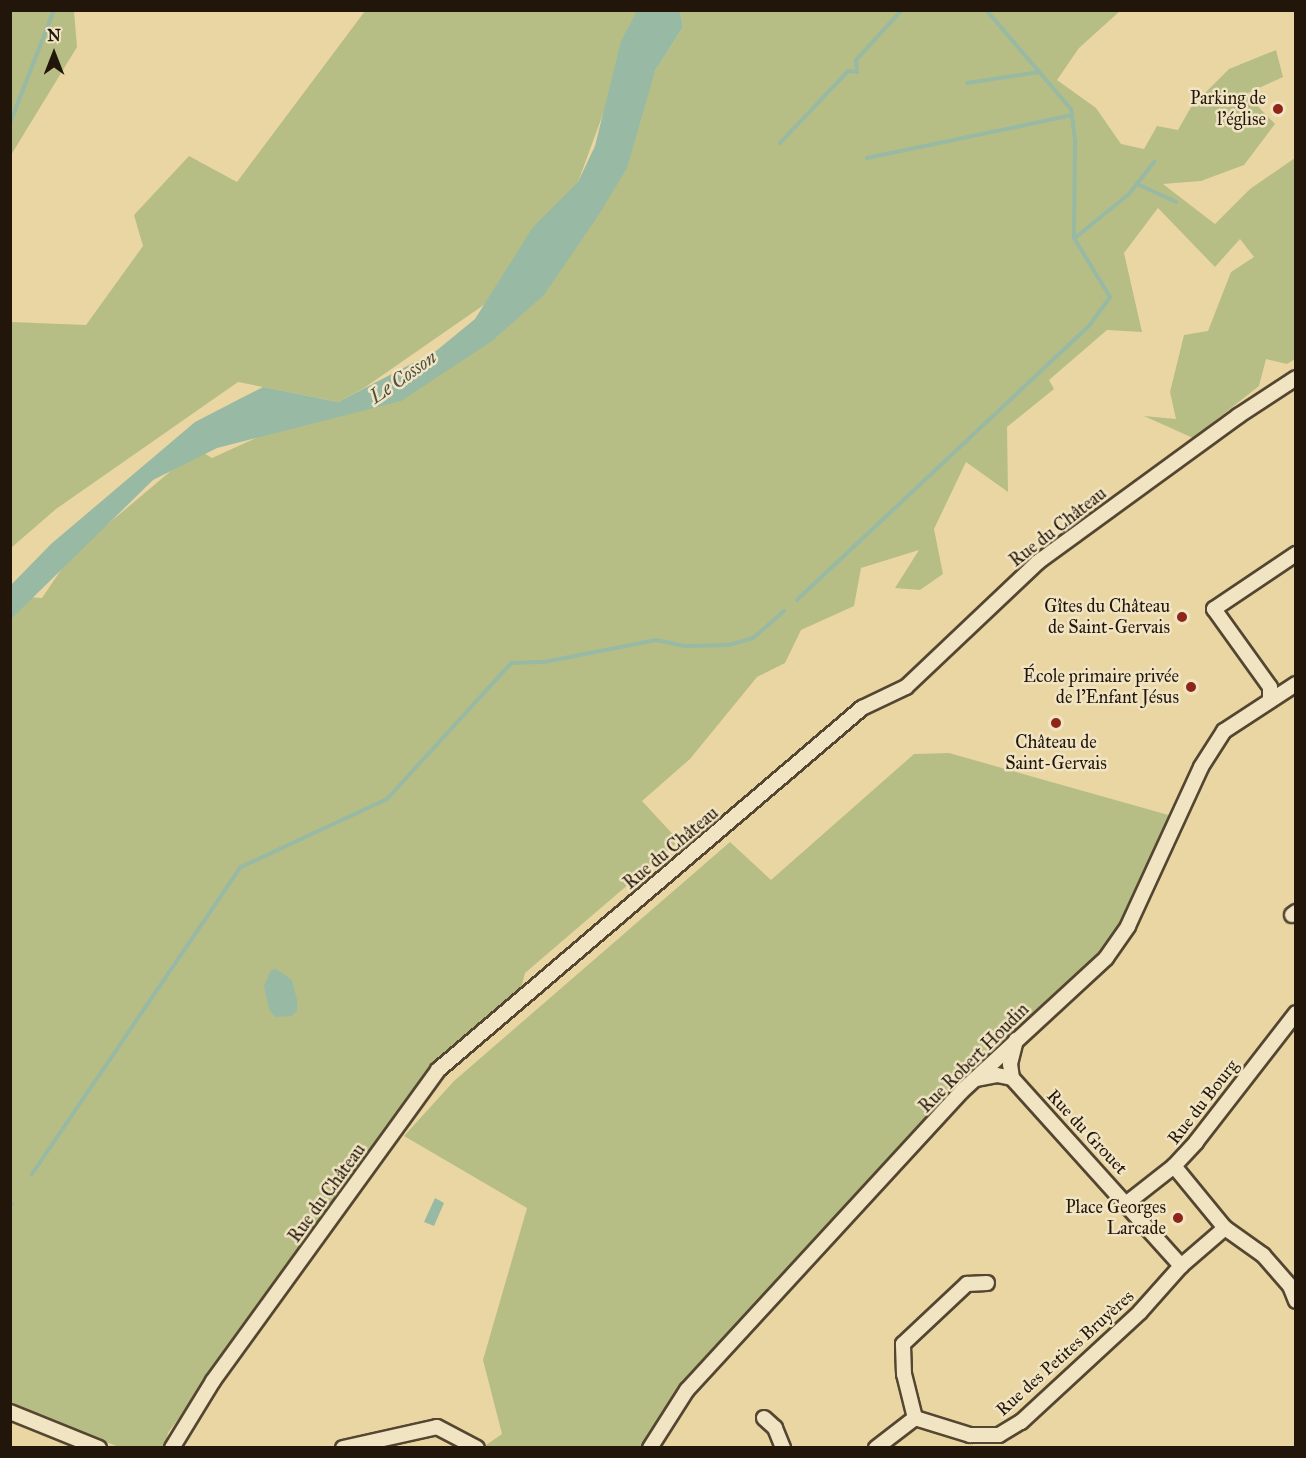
<!DOCTYPE html>
<meta charset="utf-8">
<style>
body{margin:0}
#map{position:relative;width:1306px;height:1458px;overflow:hidden;background:#ead6a3;font-family:"IM FELL Great Primer",serif}
div>[style]{position:absolute}
[style*='--x']{left:calc(var(--x)*1px);top:calc(var(--y)*1px);width:calc(var(--w)*1px);rotate:calc(var(--a)*1deg)}
.green>*{inset:0;background:#b7be85}
.water>*{inset:0;background:#98b9a3}
.stream>*{height:4px;margin:-2px;padding:0 2px;transform-origin:2px;border-radius:2px;background:#98b9a3}
.roads{filter:drop-shadow(2px 0 #544631) drop-shadow(-2px 0 #544631) drop-shadow(0 2px #544631) drop-shadow(0 -2px #544631)}
.street>*{height:14px;margin:-7px;padding:0 7px;transform-origin:7px;border-radius:7px;background:#f1e4c3}
.dots>*{width:16px;height:16px;translate:-50% -50%;box-sizing:border-box;border:3px solid #f1e4c3;border-radius:50%}
span{translate:-50% -50%;white-space:nowrap;text-align:center;line-height:1.15;-webkit-text-stroke:5px #f1e4c3;paint-order:stroke}
.poi-label{font-size:18px;color:#22160b}
.right{translate:-100% -50%;text-align:right}
.street-label{font-size:18px;color:#22160b}
.water-label{font-size:20px;color:#4b4f40;font-style:italic}
.frame{position:absolute;inset:0;border:12px solid #22160b;pointer-events:none}
.north{position:absolute;left:24px;top:24px;width:60px;height:60px;-webkit-text-stroke:4px #f1e4c3;paint-order:stroke;rotate:0deg;font-size:16px;font-weight:700;line-height:24px;text-align:center;color:#22160b}
.north::after{content:'';display:block;margin:auto;width:21px;height:27px;background:#22160b;clip-path:polygon(50% 0,100% 100%,50% 72%,0 100%)}
</style>
<div id="map">
<div class="green">
<div style="clip-path:polygon(11px 10px,74px 11px,77px 47px,11px 155px)"></div>
<div style="clip-path:polygon(365px 11px,641px 11px,578px 182px,511px 286px,364px 388px,338px 402px,238px 382px,56px 509px,11px 548px,11px 322px,86px 325px,143px 246px,134px 215px,189px 156px,237px 182px)"></div>
<div style="clip-path:polygon(680px 11px,1120px 11px,1079px 48px,1057px 80px,1096px 108px,1121px 144px,1144px 149px,1157px 126px,1178px 130px,1191px 107px,1229px 69px,1276px 50px,1283px 77px,1246px 94px,1275px 124px,1244px 165px,1201px 181px,1163px 184px,1215px 224px,1250px 189px,1295px 158px,1295px 359px,1287px 364px,1266px 359px,1259px 386px,1193px 438px,1144px 416px,1176px 419px,1170px 392px,1184px 335px,1208px 331px,1231px 272px,1254px 257px,1240px 239px,1215px 267px,1158px 208px,1124px 253px,1142px 332px,1107px 330px,1049px 380px,1054px 389px,1007px 427px,1008px 492px,966px 462px,934px 529px,943px 574px,920px 590px,895px 588px,919px 550px,861px 568px,854px 606px,801px 630px,785px 663px,757px 677px,690px 759px,642px 801px,679px 841px,525px 973px,521px 989px,426px 1075px,168px 1433px,165px 1447px,119px 1447px,11px 1404px,11px 614px,29px 597px,42px 598px,71px 555px,197px 449px,212px 458px,278px 428px,400px 401px,486px 336px,683px 27px)"></div>
<div style="clip-path:polygon(949px 753px,1172px 816px,1127px 936px,711px 1358px,651px 1447px,483px 1447px,502px 1434px,483px 1360px,527px 1208px,404px 1136px,454px 1081px,730px 842px,771px 880px,914px 754px)"></div>
</div>
<div class="water">
<div style="clip-path:polygon(637px 11px,680px 11px,683px 27px,655px 71px,627px 168px,600px 213px,544px 295px,492px 341px,401px 401px,217px 448px,153px 480px,11px 619px,11px 585px,51px 544px,195px 422px,263px 387px,338px 402px,436px 351px,475px 319px,533px 227px,578px 182px,595px 146px,621px 41px)"></div>
<div style="clip-path:polygon(276px 969px,292px 980px,297px 1000px,297px 1010px,292px 1016px,275px 1017px,269px 1009px,264px 986px,271px 970px)"></div>
<div style="clip-path:polygon(435px 1198px,444px 1203px,434px 1226px,424px 1222px)"></div>
</div>
<div class="stream">
<div style="--x:967;--y:83;--w:73;--a:-8.7"></div>
<div style="--x:10;--y:123;--w:121;--a:-68.7"></div>
<div style="--x:780;--y:143;--w:99;--a:-46.6"></div>
<div style="--x:848;--y:71;--w:9;--a:6"></div>
<div style="--x:857;--y:72;--w:12;--a:-95"></div>
<div style="--x:856;--y:60;--w:68;--a:-47.4"></div>
<div style="--x:867;--y:158;--w:209;--a:-11.8"></div>
<div style="--x:1137;--y:184;--w:43;--a:24.8"></div>
<div style="--x:1075;--y:238;--w:70;--a:-39.2"></div>
<div style="--x:1129;--y:194;--w:41;--a:-52"></div>
<div style="--x:797;--y:600;--w:400;--a:-43.2"></div>
<div style="--x:1089;--y:326;--w:36;--a:-54"></div>
<div style="--x:1110;--y:297;--w:69;--a:-121.4"></div>
<div style="--x:1074;--y:238;--w:98;--a:-89.4"></div>
<div style="--x:1075;--y:140;--w:31;--a:-97"></div>
<div style="--x:1071;--y:109;--w:130;--a:-130.6"></div>
<div style="--x:32;--y:1174;--w:371;--a:-55.8"></div>
<div style="--x:241;--y:867;--w:161;--a:-25"></div>
<div style="--x:387;--y:799;--w:184;--a:-47.6"></div>
<div style="--x:511;--y:663;--w:33;--a:-2"></div>
<div style="--x:544;--y:662;--w:114;--a:-11.1"></div>
<div style="--x:656;--y:640;--w:30;--a:12"></div>
<div style="--x:685;--y:646;--w:44;--a:-1.3"></div>
<div style="--x:729;--y:645;--w:25;--a:-16"></div>
<div style="--x:753;--y:638;--w:41;--a:-41.1"></div>
<div style="--x:10;--y:1205;--w:2;--a:-27"></div>
</div>
<div class="roads">
<div class="street">
<div style="--x:1270;--y:699;--w:12;--a:-90"></div>
<div style="--x:1270;--y:687;--w:96;--a:-125.7"></div>
<div style="--x:1214;--y:609;--w:99;--a:-33.9"></div>
<div style="--x:1292;--y:915;--w:5;--a:-37"></div>
<div style="--x:1012;--y:1078;--w:14;--a:-98"></div>
<div style="--x:1010;--y:1064;--w:25;--a:-76"></div>
<div style="--x:977;--y:1079;--w:20;--a:-11"></div>
<div style="--x:997;--y:1075;--w:15;--a:11"></div>
<div style="--x:1012;--y:1078;--w:253;--a:48"></div>
<div style="--x:1174;--y:1166;--w:80;--a:50.6"></div>
<div style="--x:1225;--y:1228;--w:47;--a:35.4"></div>
<div style="--x:1263;--y:1255;--w:41;--a:48.9"></div>
<div style="--x:1290;--y:1286;--w:16;--a:68"></div>
<div style="--x:1127;--y:1203;--w:60;--a:-38.2"></div>
<div style="--x:1174;--y:1166;--w:33;--a:-47"></div>
<div style="--x:1196;--y:1142;--w:163;--a:-52.2"></div>
<div style="--x:10;--y:1412;--w:96;--a:22"></div>
<div style="--x:764;--y:1418;--w:15;--a:42"></div>
<div style="--x:775;--y:1428;--w:22;--a:68"></div>
<div style="--x:915;--y:1418;--w:45;--a:-104"></div>
<div style="--x:904;--y:1374;--w:30;--a:-92"></div>
<div style="--x:903;--y:1344;--w:88;--a:-43.2"></div>
<div style="--x:967;--y:1284;--w:20;--a:-3"></div>
<div style="--x:172;--y:1448;--w:79;--a:-58.5"></div>
<div style="--x:213;--y:1381;--w:384;--a:-54.1"></div>
<div style="--x:438;--y:1070;--w:558;--a:-40.49"></div>
<div style="--x:862;--y:708;--w:49;--a:-25.5"></div>
<div style="--x:906;--y:687;--w:182;--a:-43.4"></div>
<div style="--x:1038;--y:562;--w:248;--a:-36.1"></div>
<div style="--x:1238;--y:416;--w:69;--a:-33.2"></div>
<div style="--x:343;--y:1448;--w:96;--a:-12.6"></div>
<div style="--x:437;--y:1427;--w:45;--a:27.7"></div>
<div style="--x:650;--y:1448;--w:69;--a:-57.5"></div>
<div style="--x:687;--y:1390;--w:406;--a:-47.4"></div>
<div style="--x:962;--y:1091;--w:196;--a:-42.7"></div>
<div style="--x:1106;--y:958;--w:39;--a:-55"></div>
<div style="--x:1128;--y:926;--w:175;--a:-65.3"></div>
<div style="--x:1201;--y:767;--w:43;--a:-57.4"></div>
<div style="--x:1224;--y:731;--w:86;--a:-33.1"></div>
<div style="--x:876;--y:1448;--w:49;--a:-37.6"></div>
<div style="--x:915;--y:1418;--w:58;--a:17.2"></div>
<div style="--x:970;--y:1435;--w:29;--a:0"></div>
<div style="--x:999;--y:1435;--w:26;--a:-31"></div>
<div style="--x:1021;--y:1422;--w:162;--a:-42.7"></div>
<div style="--x:1140;--y:1312;--w:62;--a:-48.3"></div>
<div style="--x:1181;--y:1266;--w:58;--a:-40.8"></div>
</div>
</div>
<div class="dots">
<div style="left:1278px;top:109px;background:#8f2418"></div>
<div style="left:1182px;top:617px;background:#8f2418"></div>
<div style="left:1191px;top:687px;background:#8f2418"></div>
<div style="left:1056px;top:723px;background:#8f2418"></div>
<div style="left:1178px;top:1218px;background:#8f2418"></div>
</div>
<div class="poi-label">
<span class="right" style="left:1266px;top:109px">Parking de<br>l'église</span>
<span class="right" style="left:1170px;top:617px">Gîtes du Château<br>de Saint-Gervais</span>
<span class="right" style="left:1179px;top:687px">École primaire privée<br>de l'Enfant Jésus</span>
<span style="left:1056px;top:753px">Château de<br>Saint-Gervais</span>
<span class="right" style="left:1166px;top:1218px">Place Georges<br>Larcade</span>
</div>
<div class="street-label">
<span style="left:1058px;top:527px;rotate:-38deg">Rue du Château</span>
<span style="left:671px;top:848px;rotate:-40deg">Rue du Château</span>
<span style="left:974px;top:1058px;rotate:-45deg">Rue Robert Houdin</span>
<span style="left:1203px;top:1102px;rotate:-52deg">Rue du Bourg</span>
<span style="left:1087px;top:1132px;rotate:47deg">Rue du Grouet</span>
<span style="left:327px;top:1193px;rotate:-54deg">Rue du Château</span>
<span style="left:1065px;top:1353px;rotate:-42deg">Rue des Petites Bruyères</span>
</div>
<div class="water-label">
<span style="left:403px;top:377px;rotate:-35deg">Le Cosson</span>
</div>
<div class="frame"></div>
<div class="north">N</div>
</div>
